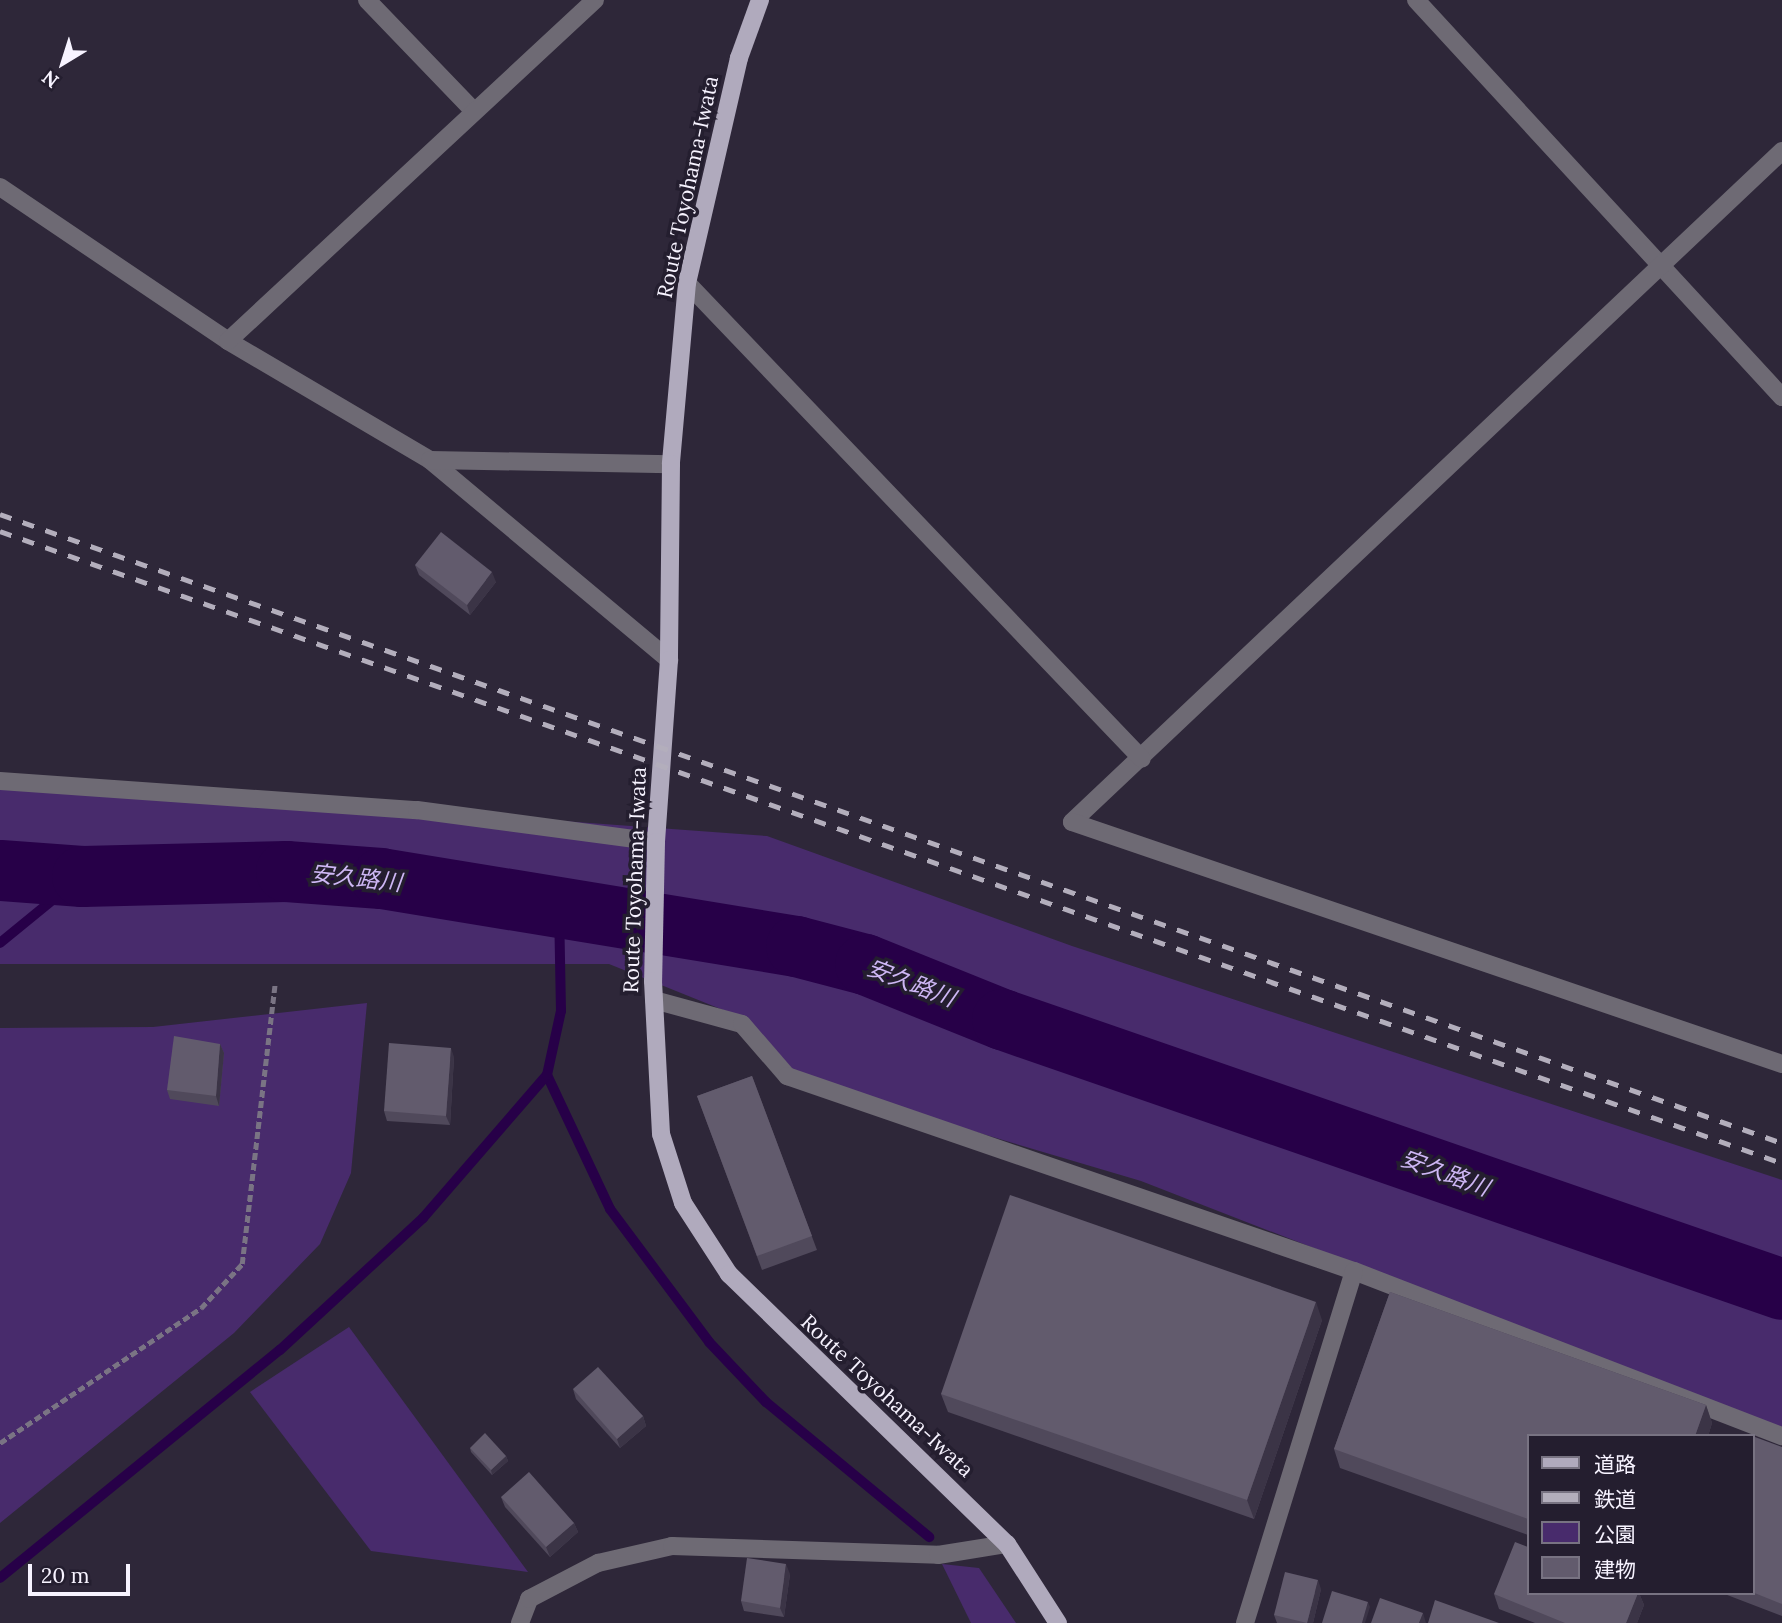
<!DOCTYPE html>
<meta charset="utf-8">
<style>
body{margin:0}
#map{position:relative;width:1782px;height:1623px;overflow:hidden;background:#2e2739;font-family:Lora,"Noto Sans JP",serif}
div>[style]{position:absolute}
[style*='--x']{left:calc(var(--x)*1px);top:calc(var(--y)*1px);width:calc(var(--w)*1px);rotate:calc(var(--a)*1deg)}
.green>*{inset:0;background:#482b6c}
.stream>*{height:10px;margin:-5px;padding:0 5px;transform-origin:5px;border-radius:5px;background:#270048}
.river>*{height:61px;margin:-30.5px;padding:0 30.5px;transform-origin:30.5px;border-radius:30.5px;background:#270048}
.path>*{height:4.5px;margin-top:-2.25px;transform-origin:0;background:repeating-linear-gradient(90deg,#7a7484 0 7px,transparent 0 10.5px)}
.minor>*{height:18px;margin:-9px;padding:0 9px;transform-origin:9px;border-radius:9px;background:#6e6a74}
.major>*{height:18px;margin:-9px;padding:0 9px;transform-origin:9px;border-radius:9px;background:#b0aabd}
.rail>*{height:5px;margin-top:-2.5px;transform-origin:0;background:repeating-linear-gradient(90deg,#b3aebc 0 12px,transparent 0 24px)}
.wall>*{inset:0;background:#50495b}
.shaded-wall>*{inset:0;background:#3b3446}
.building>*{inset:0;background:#625b6d}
span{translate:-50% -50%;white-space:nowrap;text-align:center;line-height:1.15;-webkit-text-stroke:7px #241e2f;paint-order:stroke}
.street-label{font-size:21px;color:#f7f3ff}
.water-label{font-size:23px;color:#ceb7f5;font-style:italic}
.legend{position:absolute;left:1527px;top:1434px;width:228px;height:161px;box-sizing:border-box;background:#241e2f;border:2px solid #787382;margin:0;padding:9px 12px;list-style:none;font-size:21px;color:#f7f3ff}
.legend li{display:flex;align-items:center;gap:14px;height:35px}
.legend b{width:35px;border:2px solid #787382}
.north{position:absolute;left:28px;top:28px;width:70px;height:70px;-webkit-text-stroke:5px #241e2f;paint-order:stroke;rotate:218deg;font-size:19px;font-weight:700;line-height:28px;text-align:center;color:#f7f3ff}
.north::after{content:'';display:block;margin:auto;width:24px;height:32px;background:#f7f3ff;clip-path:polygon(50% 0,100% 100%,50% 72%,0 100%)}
.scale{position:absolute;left:28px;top:1564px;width:102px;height:32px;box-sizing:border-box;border:4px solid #f7f3ff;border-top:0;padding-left:9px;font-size:21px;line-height:24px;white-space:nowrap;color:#f7f3ff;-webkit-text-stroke:5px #241e2f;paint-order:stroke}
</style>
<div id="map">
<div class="green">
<div style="clip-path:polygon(0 780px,767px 836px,1072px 946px,1782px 1180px,1782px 1430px,1141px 1181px,787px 1076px,748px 1020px,609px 964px,0 964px)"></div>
<div style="clip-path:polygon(367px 1003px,351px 1173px,320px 1244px,234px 1333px,0 1523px,0 1028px,153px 1027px)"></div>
<div style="clip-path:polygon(349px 1327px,528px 1572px,371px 1551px,250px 1392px)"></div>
<div style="clip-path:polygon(942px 1564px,979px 1568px,1016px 1623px,971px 1623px)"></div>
</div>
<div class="stream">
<div style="--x:0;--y:943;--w:106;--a:-39.3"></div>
<div style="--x:547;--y:1075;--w:148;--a:64.8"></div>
<div style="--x:610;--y:1209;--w:166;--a:53.3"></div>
<div style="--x:709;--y:1342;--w:83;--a:46.5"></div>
<div style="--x:766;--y:1402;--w:212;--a:39.6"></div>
<div style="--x:0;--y:1578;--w:361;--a:-39.2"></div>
<div style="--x:280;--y:1350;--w:195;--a:-42.7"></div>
<div style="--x:423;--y:1218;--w:189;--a:-49.1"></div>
<div style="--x:547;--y:1075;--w:66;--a:-77.7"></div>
<div style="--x:561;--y:1011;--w:107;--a:-91.1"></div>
</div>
<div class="river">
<div style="--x:0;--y:870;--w:82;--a:4.2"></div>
<div style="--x:82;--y:876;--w:204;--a:-1.4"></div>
<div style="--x:286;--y:871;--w:95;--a:4.2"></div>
<div style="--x:381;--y:878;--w:421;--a:9.3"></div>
<div style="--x:796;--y:946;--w:71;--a:14.6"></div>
<div style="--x:865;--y:964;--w:148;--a:21.9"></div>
<div style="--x:1002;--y:1019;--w:825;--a:19.09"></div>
</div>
<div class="path">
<div style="--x:0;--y:1443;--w:242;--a:-33.9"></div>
<div style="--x:201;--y:1308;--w:60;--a:-47"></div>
<div style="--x:242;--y:1264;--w:283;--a:-83.3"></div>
</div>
<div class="minor">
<div style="--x:367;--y:0;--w:154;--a:46.1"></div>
<div style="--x:1416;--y:0;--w:540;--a:47.33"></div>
<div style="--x:1782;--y:151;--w:977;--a:136.62"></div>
<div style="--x:1072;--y:822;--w:750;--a:18.82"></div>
<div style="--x:0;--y:187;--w:275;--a:34"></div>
<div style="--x:228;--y:341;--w:234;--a:30.5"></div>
<div style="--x:430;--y:460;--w:312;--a:39.9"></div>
<div style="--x:687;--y:283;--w:658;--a:46.29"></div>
<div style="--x:228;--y:341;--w:501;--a:-42.9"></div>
<div style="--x:430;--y:460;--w:241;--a:1"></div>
<div style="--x:0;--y:781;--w:418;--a:4"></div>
<div style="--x:417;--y:810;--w:241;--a:7.6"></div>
<div style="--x:654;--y:1000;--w:91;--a:15.3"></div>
<div style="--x:742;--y:1024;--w:69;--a:49.1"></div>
<div style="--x:787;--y:1076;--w:600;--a:18.98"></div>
<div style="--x:1354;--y:1271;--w:459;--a:21.1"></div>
<div style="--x:520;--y:1623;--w:26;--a:-69"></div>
<div style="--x:529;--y:1599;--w:78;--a:-27.6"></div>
<div style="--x:598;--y:1563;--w:76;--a:-12.9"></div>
<div style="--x:672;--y:1546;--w:266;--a:1.9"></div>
<div style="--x:938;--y:1555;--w:70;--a:-9.1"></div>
<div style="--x:1245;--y:1623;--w:368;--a:-72.8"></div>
</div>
<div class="major">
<div style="--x:760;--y:0;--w:62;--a:109.9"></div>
<div style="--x:739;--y:58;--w:231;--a:103"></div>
<div style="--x:687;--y:283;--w:182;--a:95.1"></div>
<div style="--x:671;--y:464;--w:196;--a:90.6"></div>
<div style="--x:669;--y:660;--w:182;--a:94.1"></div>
<div style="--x:656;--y:842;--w:139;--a:91.2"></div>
<div style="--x:653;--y:981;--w:153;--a:87"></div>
<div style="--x:661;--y:1134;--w:72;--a:72.3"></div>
<div style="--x:683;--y:1203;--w:85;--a:57.1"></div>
<div style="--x:729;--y:1274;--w:388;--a:44.2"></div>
<div style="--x:1007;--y:1544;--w:94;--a:57.2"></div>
</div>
<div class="rail">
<div style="--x:0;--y:514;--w:1890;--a:19.44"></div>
<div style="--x:0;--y:531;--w:1891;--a:19.53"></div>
</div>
<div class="wall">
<div style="clip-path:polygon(415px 565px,496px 582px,470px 615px,419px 575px)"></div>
<div style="clip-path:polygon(220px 1044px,224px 1053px,219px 1106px,170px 1099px,167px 1090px)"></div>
<div style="clip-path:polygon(454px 1057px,450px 1125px,387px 1121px,384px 1111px)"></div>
<div style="clip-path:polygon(752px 1076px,817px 1250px,762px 1270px,697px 1096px)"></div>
<div style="clip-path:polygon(1390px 1292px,1706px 1405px,1712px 1423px,1708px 1436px,1528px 1436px,1528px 1535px,1340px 1468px,1334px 1449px)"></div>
<div style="clip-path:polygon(1322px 1320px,1254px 1519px,948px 1412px,941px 1394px)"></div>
<div style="clip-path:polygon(573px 1389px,643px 1416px,646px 1426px,620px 1448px,576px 1399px)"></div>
<div style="clip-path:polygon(1752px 1445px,1782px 1447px,1782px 1616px,1722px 1593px,1752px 1593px)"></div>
<div style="clip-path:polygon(470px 1448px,506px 1456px,508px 1461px,492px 1475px,471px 1452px)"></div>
<div style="clip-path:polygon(501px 1497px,574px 1523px,578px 1532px,550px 1557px,505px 1507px)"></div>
<div style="clip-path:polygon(790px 1574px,784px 1617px,744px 1611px,741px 1601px)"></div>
<div style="clip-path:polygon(1321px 1589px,1313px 1623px,1277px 1623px,1274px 1615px)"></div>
<div style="clip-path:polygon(1528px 1593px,1639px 1593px,1644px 1605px,1637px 1623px,1535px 1623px,1499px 1609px,1494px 1594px)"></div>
</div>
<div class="shaded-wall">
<div style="clip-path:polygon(492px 572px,496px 582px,470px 615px,467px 605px)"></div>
<div style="clip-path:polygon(220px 1044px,224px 1053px,219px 1106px,216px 1096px)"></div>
<div style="clip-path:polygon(451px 1048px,454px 1057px,450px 1125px,446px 1116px)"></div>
<div style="clip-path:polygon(1316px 1302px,1322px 1320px,1254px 1519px,1247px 1500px)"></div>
<div style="clip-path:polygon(1706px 1405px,1712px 1423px,1708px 1436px,1695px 1436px)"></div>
<div style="clip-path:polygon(643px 1416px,646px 1426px,620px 1448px,617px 1439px)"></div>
<div style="clip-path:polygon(506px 1456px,508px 1461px,492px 1475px,491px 1470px)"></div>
<div style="clip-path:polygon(574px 1523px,578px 1532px,550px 1557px,546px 1547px)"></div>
<div style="clip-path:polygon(786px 1564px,790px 1574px,784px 1617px,780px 1608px)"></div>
<div style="clip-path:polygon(1318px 1580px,1321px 1589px,1313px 1623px,1307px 1623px)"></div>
<div style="clip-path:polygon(1638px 1593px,1639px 1593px,1644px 1605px,1637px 1623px,1626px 1623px)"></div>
<div style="clip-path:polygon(1368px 1602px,1370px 1607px,1365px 1623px,1362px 1623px)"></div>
<div style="clip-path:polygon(1423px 1613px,1426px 1623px,1419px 1623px)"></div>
</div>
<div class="building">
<div style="clip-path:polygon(441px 532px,492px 572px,467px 605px,415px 565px)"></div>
<div style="clip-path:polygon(174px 1036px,220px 1044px,216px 1096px,167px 1090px)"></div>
<div style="clip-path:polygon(389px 1043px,451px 1048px,446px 1116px,384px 1111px)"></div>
<div style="clip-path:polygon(752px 1076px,812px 1236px,757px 1256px,697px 1096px)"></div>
<div style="clip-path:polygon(1010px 1195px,1316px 1302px,1247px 1500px,941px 1394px)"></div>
<div style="clip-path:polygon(1390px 1292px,1706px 1405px,1695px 1436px,1528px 1436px,1528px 1519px,1334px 1449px)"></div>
<div style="clip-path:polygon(598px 1367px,643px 1416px,617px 1439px,573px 1389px)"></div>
<div style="clip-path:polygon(485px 1433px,506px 1456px,491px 1470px,470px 1448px)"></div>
<div style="clip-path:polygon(1755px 1437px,1782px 1447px,1782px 1604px,1752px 1592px,1752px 1445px)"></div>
<div style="clip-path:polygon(529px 1472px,574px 1523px,546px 1547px,501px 1497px)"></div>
<div style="clip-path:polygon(1515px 1542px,1528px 1547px,1528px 1593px,1638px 1593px,1626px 1623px,1565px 1623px,1494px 1594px)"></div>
<div style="clip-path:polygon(747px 1558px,786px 1564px,780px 1608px,741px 1601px)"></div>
<div style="clip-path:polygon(1285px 1572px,1318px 1580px,1307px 1623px,1274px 1615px)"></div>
<div style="clip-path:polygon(1332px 1591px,1368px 1602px,1362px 1623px,1322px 1623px)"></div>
<div style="clip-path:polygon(1380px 1598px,1423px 1613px,1419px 1623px,1371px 1623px)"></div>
<div style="clip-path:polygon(1435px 1600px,1499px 1623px,1428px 1623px)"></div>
</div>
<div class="street-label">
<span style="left:688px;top:187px;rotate:-78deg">Route Toyohama-Iwata</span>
<span style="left:635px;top:880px;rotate:-88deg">Route Toyohama-Iwata</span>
<span style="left:887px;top:1396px;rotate:43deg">Route Toyohama-Iwata</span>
</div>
<div class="water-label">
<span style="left:356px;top:878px;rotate:6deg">安久路川</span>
<span style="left:911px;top:983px;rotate:21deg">安久路川</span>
<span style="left:1445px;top:1173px;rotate:20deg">安久路川</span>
</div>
<ul class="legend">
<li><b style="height:9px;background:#b0aabd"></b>道路</li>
<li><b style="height:9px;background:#b3aebc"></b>鉄道</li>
<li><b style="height:19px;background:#482b6c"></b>公園</li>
<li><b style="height:19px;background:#625b6d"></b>建物</li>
</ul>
<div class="north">N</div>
<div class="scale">20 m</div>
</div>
